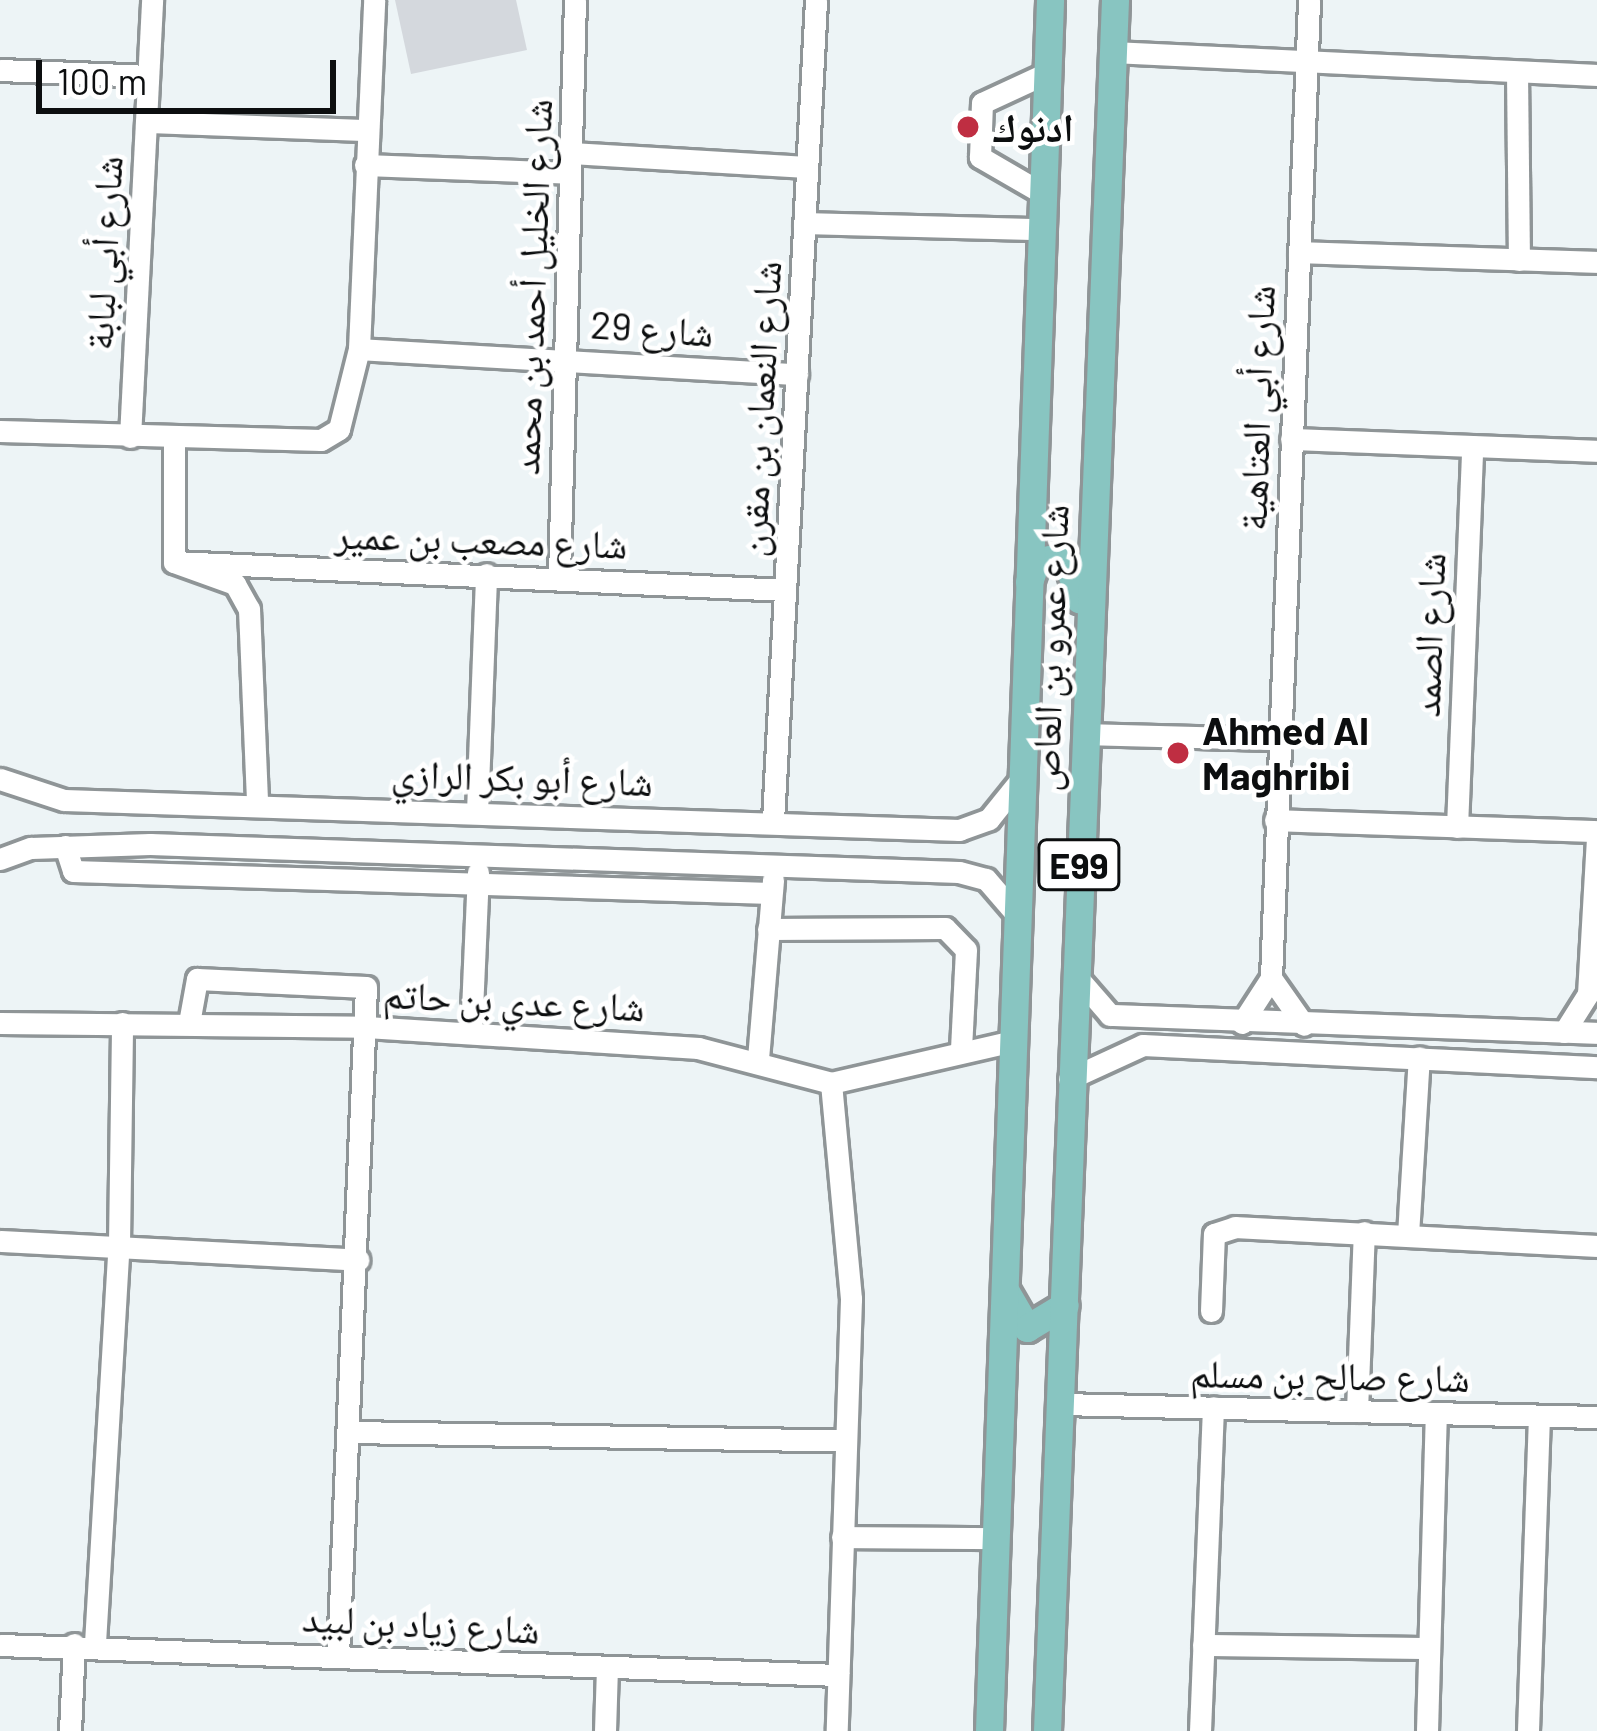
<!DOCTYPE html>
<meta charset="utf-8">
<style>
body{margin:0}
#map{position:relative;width:1597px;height:1731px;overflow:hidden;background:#edf4f6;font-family:Barlow,"Noto Naskh Arabic",sans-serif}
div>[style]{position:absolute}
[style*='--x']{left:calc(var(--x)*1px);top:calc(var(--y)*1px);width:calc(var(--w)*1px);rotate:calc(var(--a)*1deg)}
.building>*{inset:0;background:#d4d8dd}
.roads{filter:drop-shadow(3px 0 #8f9597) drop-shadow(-3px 0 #8f9597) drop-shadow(0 3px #8f9597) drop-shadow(0 -3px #8f9597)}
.minor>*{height:21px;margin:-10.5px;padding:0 10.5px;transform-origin:10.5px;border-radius:10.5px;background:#fff}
.major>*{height:27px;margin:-13.5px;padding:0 13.5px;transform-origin:13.5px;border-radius:13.5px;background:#88c5c1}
.dots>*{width:33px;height:33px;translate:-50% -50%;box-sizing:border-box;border:6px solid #fff;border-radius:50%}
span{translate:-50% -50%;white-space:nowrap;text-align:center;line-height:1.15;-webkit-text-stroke:9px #fff;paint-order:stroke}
.shield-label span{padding:3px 9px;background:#fff;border:3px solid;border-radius:9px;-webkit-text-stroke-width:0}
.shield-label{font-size:36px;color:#0c0e0f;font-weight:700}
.poi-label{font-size:39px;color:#0c0e0f;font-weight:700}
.left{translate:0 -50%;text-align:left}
.street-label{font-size:39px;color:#0c0e0f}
.scale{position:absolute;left:36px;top:60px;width:300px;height:54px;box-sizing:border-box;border:6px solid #0c0e0f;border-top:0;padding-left:15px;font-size:36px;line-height:42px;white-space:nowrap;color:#0c0e0f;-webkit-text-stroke:9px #fff;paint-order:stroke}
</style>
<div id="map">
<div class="building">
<div style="clip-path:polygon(395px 0,516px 0,527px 50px,411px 74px)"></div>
</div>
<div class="roads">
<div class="minor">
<div style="--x:1112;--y:52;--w:486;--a:2.7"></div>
<div style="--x:0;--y:70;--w:148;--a:2.3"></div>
<div style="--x:1517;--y:72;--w:188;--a:89.4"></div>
<div style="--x:146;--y:122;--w:220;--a:2.1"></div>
<div style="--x:571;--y:153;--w:236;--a:3.4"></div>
<div style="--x:365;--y:165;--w:205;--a:2.2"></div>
<div style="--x:1042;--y:193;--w:72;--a:-149.9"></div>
<div style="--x:980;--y:157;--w:54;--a:-87.9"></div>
<div style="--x:982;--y:103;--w:72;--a:-24.8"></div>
<div style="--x:804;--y:223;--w:236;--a:1.5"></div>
<div style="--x:1299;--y:252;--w:298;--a:1.9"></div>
<div style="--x:359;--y:349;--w:439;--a:3.3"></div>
<div style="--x:0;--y:431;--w:321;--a:1.6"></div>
<div style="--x:321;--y:440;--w:21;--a:-31"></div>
<div style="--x:339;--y:429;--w:82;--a:-76"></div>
<div style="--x:359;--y:349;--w:349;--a:-87.5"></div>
<div style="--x:130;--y:437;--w:438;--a:-87.1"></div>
<div style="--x:174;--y:439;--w:123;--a:90"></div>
<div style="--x:174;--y:562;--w:65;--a:19.8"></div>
<div style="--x:235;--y:584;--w:29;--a:61"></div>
<div style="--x:249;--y:609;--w:194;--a:87.6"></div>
<div style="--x:1291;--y:439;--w:306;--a:2.2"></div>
<div style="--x:174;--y:562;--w:612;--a:2.62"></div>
<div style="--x:559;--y:576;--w:576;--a:-88.41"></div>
<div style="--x:1084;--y:734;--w:195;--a:1.5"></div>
<div style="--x:0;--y:779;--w:67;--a:18.2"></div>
<div style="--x:64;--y:800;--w:896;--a:1.92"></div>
<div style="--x:959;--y:830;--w:32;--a:-20"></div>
<div style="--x:989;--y:819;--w:53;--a:-51.2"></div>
<div style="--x:477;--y:812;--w:238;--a:-87.8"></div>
<div style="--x:1275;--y:820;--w:322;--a:2"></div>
<div style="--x:773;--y:821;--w:822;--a:-87"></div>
<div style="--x:1457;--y:827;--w:381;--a:-87.7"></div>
<div style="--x:65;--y:846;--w:26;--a:72"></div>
<div style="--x:73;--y:871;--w:698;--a:1.81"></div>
<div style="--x:0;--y:859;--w:33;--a:-20"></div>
<div style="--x:31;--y:848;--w:119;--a:-1.9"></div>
<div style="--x:150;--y:844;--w:809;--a:1.98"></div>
<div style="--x:959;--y:872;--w:28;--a:15"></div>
<div style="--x:986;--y:879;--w:48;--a:49.3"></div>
<div style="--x:768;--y:929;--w:177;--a:-0.3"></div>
<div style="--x:945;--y:928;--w:30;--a:46"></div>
<div style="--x:966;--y:950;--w:100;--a:92.9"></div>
<div style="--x:1077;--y:977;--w:50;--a:49"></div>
<div style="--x:1110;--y:1015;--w:487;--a:2.1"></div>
<div style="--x:1271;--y:978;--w:57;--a:54.9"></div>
<div style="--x:0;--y:1023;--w:366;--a:0.6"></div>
<div style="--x:366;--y:1027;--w:333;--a:3.6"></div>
<div style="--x:698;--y:1048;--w:138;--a:14.7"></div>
<div style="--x:831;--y:1083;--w:187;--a:-13"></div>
<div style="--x:189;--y:1023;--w:45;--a:-79.7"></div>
<div style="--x:197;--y:979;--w:169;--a:2.7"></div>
<div style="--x:366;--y:987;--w:668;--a:92.4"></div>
<div style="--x:1242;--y:1023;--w:54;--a:-57.2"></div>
<div style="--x:1271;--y:978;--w:979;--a:-87.77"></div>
<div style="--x:1564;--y:1032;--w:45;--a:-57.7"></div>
<div style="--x:1588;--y:994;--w:156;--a:-86.7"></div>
<div style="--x:471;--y:1033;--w:161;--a:-87.5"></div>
<div style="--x:758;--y:1059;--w:180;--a:-85.2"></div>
<div style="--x:1069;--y:1079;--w:81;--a:-24.7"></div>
<div style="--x:1143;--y:1045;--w:455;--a:2.8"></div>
<div style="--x:831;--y:1083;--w:217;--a:84.7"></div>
<div style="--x:851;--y:1299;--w:432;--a:91.9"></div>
<div style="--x:1408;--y:1235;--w:178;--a:-86.5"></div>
<div style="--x:0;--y:1241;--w:359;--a:3"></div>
<div style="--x:1211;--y:1311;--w:77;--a:-87.8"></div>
<div style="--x:1214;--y:1234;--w:22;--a:-18"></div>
<div style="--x:1235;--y:1227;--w:362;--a:3"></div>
<div style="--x:1061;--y:1404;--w:536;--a:1.39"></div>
<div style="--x:1357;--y:1411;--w:179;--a:-87.8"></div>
<div style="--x:351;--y:1432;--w:492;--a:1"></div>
<div style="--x:842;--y:1537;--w:153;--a:0.4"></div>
<div style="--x:95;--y:1643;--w:400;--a:-86.6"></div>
<div style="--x:119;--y:1244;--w:221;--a:-89.2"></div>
<div style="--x:0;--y:1645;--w:839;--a:2.05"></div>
<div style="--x:1203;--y:1645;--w:226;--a:0.8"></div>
<div style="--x:70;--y:1731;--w:87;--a:-87.4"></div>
<div style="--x:605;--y:1731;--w:62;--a:-88.2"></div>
<div style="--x:1200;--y:1731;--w:324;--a:-87.7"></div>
<div style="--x:1427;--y:1731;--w:318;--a:-88.4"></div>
<div style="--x:1528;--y:1731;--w:315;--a:-88"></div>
</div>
<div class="major">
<div style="--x:1029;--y:582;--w:21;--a:-71"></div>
<div style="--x:1036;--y:562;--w:23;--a:-13"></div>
<div style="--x:1058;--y:557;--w:12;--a:31"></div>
<div style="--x:1068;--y:563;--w:38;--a:73"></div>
<div style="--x:1005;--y:1290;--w:44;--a:59.9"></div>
<div style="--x:1027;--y:1328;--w:44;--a:-31.2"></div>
<div style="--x:989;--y:1731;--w:1732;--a:-87.98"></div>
<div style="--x:1047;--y:1731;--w:1732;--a:-87.75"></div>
</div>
</div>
<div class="dots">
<div style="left:968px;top:127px;background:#bf2e42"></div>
<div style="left:1178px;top:753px;background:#bf2e42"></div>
</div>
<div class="shield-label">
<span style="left:1079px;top:865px">E99</span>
</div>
<div class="poi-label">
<span class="left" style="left:992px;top:127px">ادنوك</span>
<span class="left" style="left:1202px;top:753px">Ahmed Al<br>Maghribi</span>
</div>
<div class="street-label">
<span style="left:103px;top:253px;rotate:-87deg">شارع أبي لبابة</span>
<span style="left:531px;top:287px;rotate:-88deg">شارع الخليل أحمد بن محمد</span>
<span style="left:652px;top:328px;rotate:4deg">شارع 29</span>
<span style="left:1256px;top:408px;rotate:-88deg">شارع أبي العتاهية</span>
<span style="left:759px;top:409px;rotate:-87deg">شارع النعمان بن مقرن</span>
<span style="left:481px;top:539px;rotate:2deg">شارع مصعب بن عمير</span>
<span style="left:1428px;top:635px;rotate:-88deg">شارع الصمد</span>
<span style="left:1049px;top:648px;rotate:-88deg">شارع عمرو بن العاص</span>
<span style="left:522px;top:777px;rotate:2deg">شارع أبو بكر الرازي</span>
<span style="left:514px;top:1000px;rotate:3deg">شارع عدي بن حاتم</span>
<span style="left:1330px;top:1375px;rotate:1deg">شارع صالح بن مسلم</span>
<span style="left:421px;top:1623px;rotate:3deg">شارع زياد بن لبيد</span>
</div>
<div class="scale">100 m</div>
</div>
